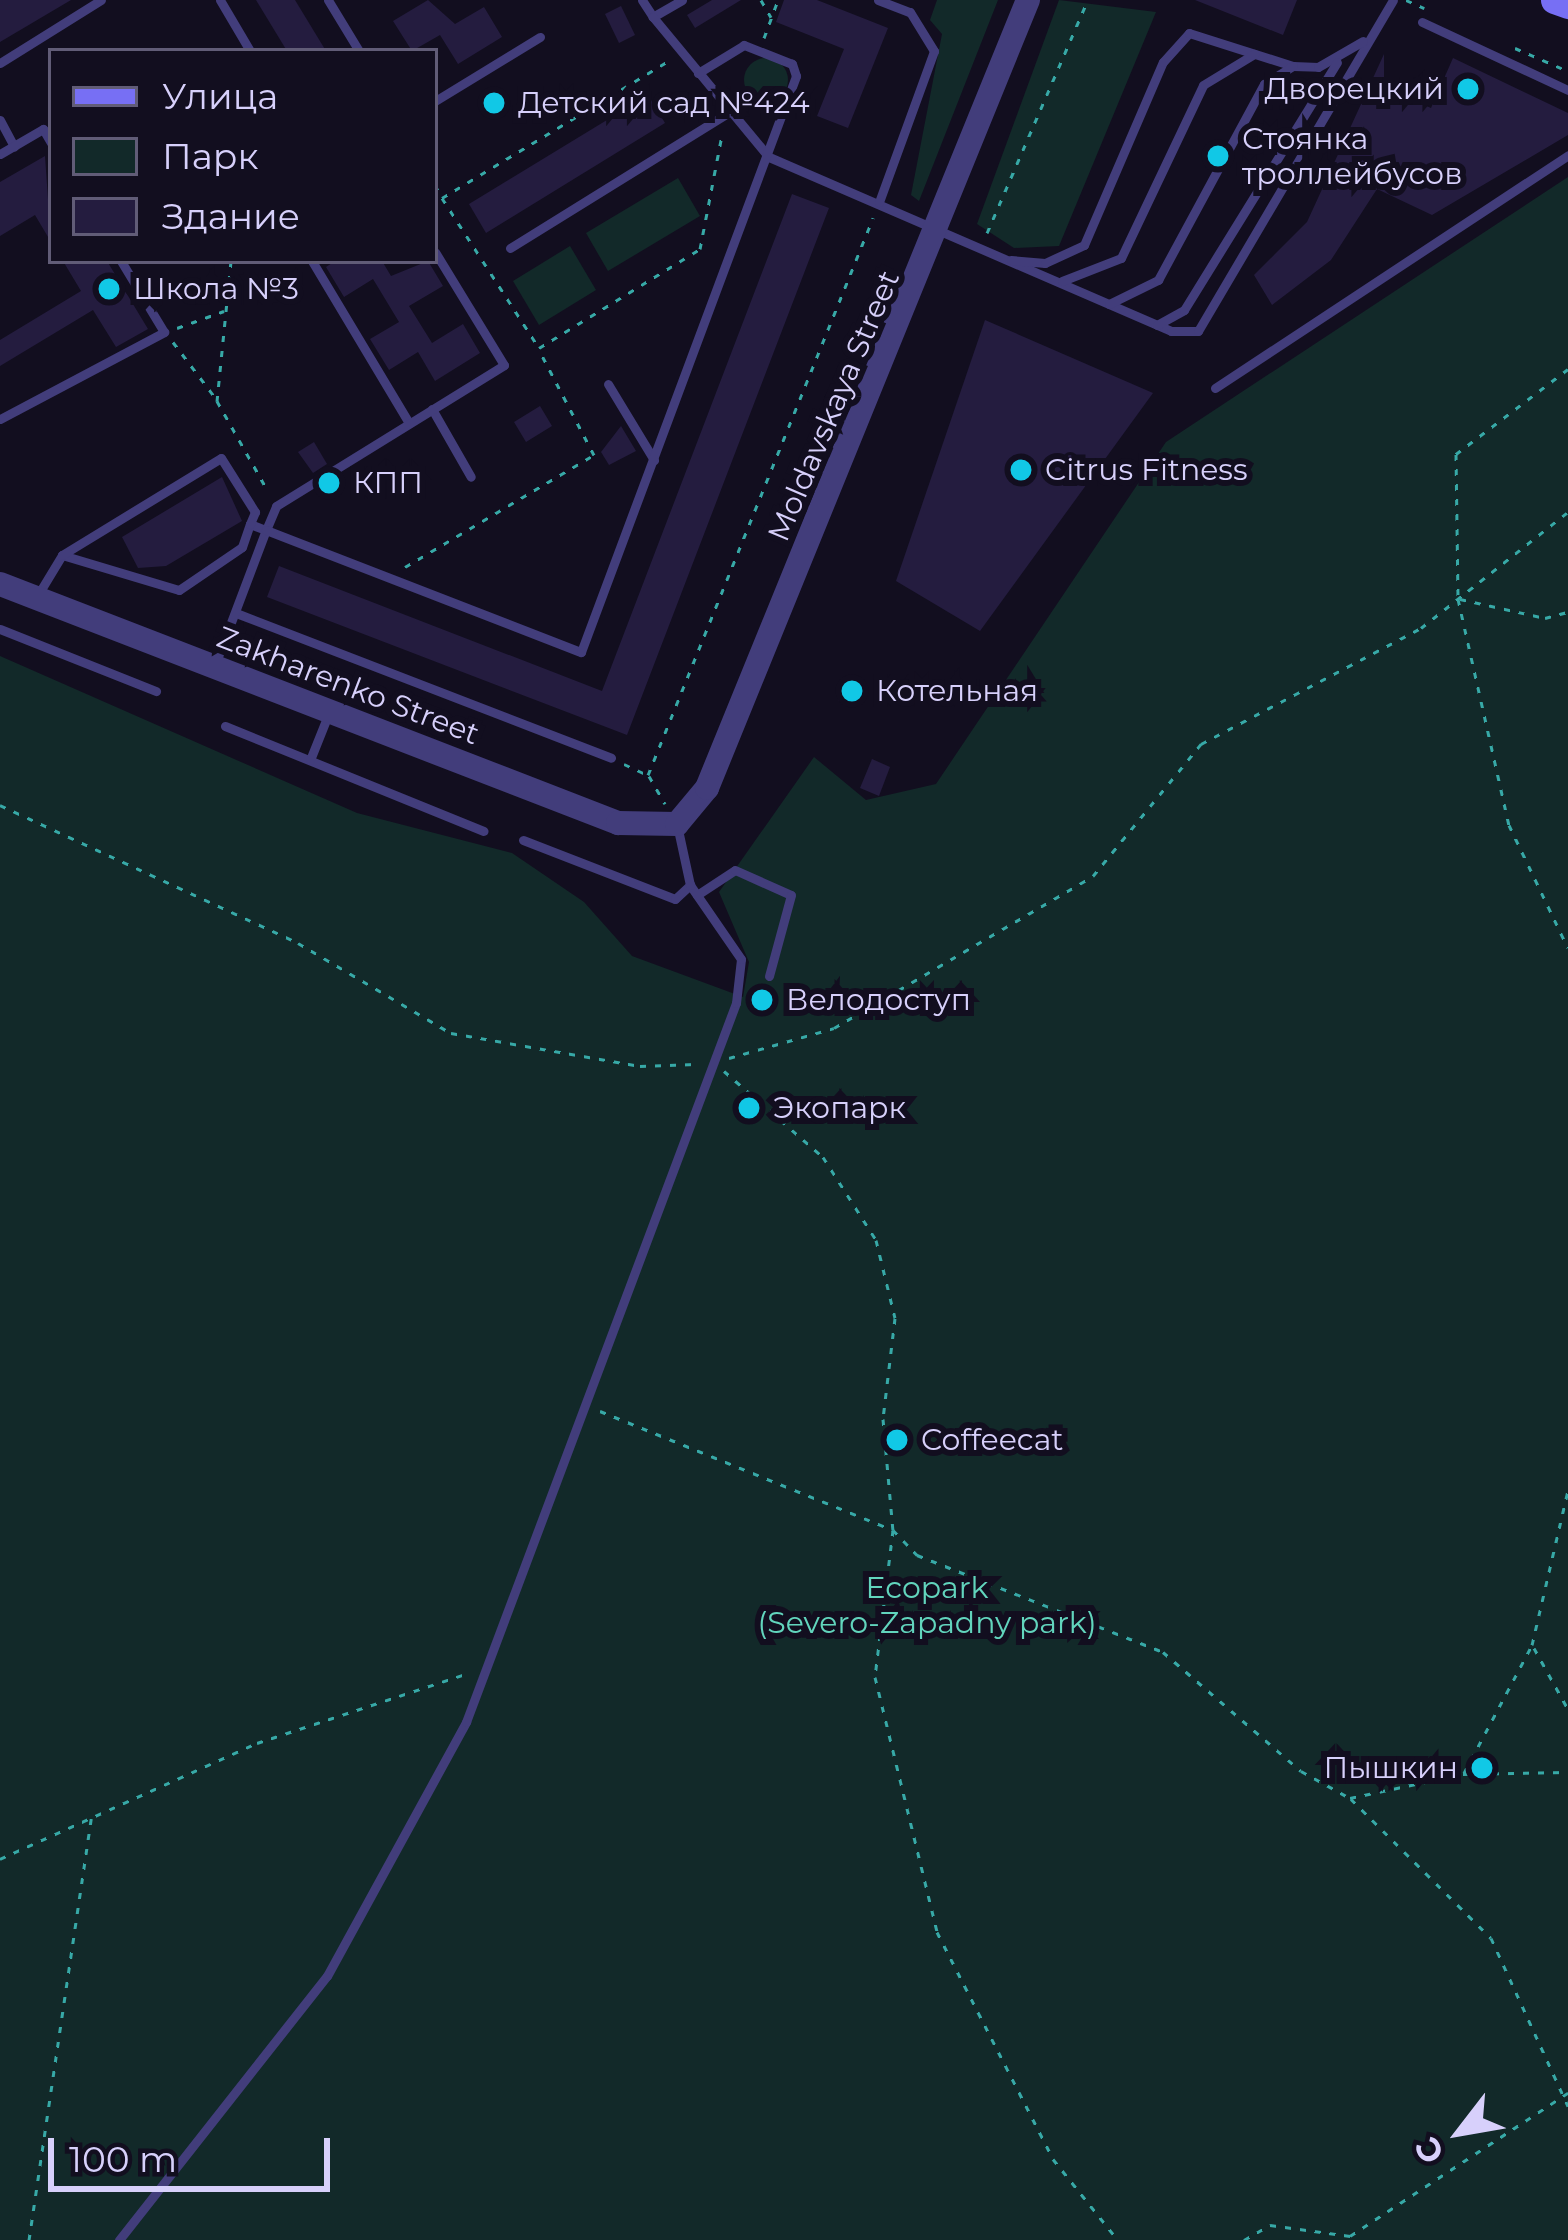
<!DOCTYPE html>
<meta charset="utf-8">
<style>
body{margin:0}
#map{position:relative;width:1568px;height:2240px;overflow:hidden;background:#120e1f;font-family:Montserrat,sans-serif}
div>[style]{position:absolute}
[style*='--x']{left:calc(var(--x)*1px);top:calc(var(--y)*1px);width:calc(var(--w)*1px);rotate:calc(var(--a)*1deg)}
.green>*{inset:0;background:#122929}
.round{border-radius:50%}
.building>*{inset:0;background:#241c3f}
.path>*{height:3px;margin-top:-1.5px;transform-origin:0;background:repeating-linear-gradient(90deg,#37a9a7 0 6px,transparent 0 15px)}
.service>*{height:9px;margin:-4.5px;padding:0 4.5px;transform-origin:4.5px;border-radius:4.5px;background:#423d7b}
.tertiary>*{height:24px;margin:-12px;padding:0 12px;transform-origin:12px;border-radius:12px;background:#423d7b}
.secondary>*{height:27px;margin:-13.5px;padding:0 13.5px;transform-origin:13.5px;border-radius:13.5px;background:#776ff4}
.dots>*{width:33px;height:33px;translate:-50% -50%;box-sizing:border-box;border:6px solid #120e1f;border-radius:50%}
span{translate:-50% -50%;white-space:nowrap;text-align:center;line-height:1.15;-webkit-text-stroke:12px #120e1f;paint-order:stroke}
.poi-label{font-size:30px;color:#d7d0fb}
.right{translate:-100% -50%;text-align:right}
.left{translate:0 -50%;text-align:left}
.street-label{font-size:30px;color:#d7d0fb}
.park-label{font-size:30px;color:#62d5bd}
.legend{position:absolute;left:48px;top:48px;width:390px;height:216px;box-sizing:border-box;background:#120e1f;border:3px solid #615c77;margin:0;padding:15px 21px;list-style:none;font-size:36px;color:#d7d0fb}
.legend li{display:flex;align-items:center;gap:24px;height:60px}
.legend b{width:60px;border:3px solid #615c77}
.north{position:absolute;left:1400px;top:2072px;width:120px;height:120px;-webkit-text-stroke:9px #120e1f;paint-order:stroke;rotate:239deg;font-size:33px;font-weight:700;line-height:48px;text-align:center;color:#d7d0fb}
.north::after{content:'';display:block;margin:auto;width:42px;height:54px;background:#d7d0fb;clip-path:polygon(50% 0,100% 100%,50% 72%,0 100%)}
.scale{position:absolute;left:48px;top:2138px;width:282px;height:54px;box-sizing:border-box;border:6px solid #d7d0fb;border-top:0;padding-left:15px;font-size:36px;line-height:42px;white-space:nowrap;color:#d7d0fb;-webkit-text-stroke:9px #120e1f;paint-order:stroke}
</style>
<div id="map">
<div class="green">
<div style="clip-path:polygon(937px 0,998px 0,919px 201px,911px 195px,942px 34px,930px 20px)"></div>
<div style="clip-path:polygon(1059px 0,1156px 12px,1059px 246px,1014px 248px,977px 224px)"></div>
<div class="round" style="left:744px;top:58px;width:44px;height:44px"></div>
<div style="clip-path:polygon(1568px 177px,1568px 2240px,0 2240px,0 656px,357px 813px,512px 853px,584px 902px,632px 956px,743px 997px,749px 962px,719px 892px,814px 757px,866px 800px,936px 784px,1166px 442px)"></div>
<div style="clip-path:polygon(678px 178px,700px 216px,608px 271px,586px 233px)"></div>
<div style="clip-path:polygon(570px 246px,596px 290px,539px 325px,513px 281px)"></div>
</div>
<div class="building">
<div style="clip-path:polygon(0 0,71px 0,0 42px)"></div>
<div style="clip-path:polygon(256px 0,295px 0,326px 51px,287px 51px)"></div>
<div style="clip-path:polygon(428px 0,455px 24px,484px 7px,502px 37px,458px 64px,440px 35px,412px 51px,393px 21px)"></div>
<div style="clip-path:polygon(712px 0,741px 0,695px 28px,687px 15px)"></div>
<div style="clip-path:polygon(784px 0,817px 0,888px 28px,848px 128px,817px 116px,844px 49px,776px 22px)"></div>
<div style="clip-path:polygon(1195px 0,1297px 0,1283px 35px)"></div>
<div style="clip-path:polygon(621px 6px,635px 35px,619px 43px,605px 14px)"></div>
<div style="clip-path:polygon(1384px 54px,1384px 88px,1431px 108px,1453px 58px,1568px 113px,1568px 135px,1432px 215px,1377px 189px,1331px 260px,1272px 305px,1254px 275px,1307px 222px)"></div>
<div style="clip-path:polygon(648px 95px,665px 123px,486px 233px,469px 204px)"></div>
<div style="clip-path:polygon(45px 156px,51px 242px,35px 215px,0 236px,0 182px)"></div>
<div style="clip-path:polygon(792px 194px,829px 208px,627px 735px,267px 597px,279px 566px,602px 691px)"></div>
<div style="clip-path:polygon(63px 261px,107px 261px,148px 329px,116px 347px,93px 310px,0 366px,0 340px,81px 291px)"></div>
<div style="clip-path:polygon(335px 261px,382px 261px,391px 276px,428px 261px,443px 286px,409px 306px,432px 343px,463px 324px,480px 353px,435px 381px,418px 352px,389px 370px,370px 339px,399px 322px,373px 279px,344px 297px,326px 267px)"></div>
<div style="clip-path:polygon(985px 320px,1153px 393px,980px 631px,896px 581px)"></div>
<div style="clip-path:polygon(540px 406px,552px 426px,526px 442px,514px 422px)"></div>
<div style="clip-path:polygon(621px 426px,636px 451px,609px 465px,601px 452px)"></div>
<div style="clip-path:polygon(314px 442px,327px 464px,313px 473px,298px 452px)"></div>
<div style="clip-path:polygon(222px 477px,242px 521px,166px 566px,138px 568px,122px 537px)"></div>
<div style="clip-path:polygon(849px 676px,865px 682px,854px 707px,838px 700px)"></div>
<div style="clip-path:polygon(872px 759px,890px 767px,879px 796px,860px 788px)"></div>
</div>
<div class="path">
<div style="--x:761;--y:0;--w:20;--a:60"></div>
<div style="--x:1406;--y:0;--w:20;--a:24"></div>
<div style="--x:764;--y:38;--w:40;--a:-69.8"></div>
<div style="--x:1515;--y:48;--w:58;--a:23.5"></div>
<div style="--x:435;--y:185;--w:15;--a:62"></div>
<div style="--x:442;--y:198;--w:267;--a:-31.2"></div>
<div style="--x:442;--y:198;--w:179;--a:57.1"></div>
<div style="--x:539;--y:348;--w:189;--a:-31.6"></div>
<div style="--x:700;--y:249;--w:116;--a:-79.1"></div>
<div style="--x:987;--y:233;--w:254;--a:-66.6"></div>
<div style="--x:231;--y:261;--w:141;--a:95.7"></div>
<div style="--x:217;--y:401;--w:103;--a:60.5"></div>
<div style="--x:177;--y:328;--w:50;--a:-19.9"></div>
<div style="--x:173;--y:342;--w:68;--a:52.8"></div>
<div style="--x:1568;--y:369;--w:141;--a:142.8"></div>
<div style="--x:1456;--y:454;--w:145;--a:89.2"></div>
<div style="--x:1458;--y:599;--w:232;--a:77.3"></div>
<div style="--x:1509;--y:825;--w:136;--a:64.4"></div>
<div style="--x:405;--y:567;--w:220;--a:-30.7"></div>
<div style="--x:594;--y:455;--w:119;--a:-117.6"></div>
<div style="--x:1460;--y:599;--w:87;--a:12.6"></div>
<div style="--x:1545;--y:618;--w:24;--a:-15"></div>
<div style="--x:624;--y:764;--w:26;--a:25"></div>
<div style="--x:648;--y:775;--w:601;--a:-68"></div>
<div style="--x:649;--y:776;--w:32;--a:60"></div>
<div style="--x:0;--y:805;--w:328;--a:24.8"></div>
<div style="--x:298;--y:943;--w:178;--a:30.5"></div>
<div style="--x:451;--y:1033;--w:192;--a:9.9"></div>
<div style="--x:640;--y:1066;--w:56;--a:-2"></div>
<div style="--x:729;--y:1058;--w:109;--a:-15.9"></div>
<div style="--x:834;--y:1028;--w:300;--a:-30.4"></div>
<div style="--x:1093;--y:876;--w:171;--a:-50.7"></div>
<div style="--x:1201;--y:744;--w:249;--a:-27.8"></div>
<div style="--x:1421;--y:628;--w:187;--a:-38.3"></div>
<div style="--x:724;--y:1071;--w:131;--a:41"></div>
<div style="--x:823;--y:1157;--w:98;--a:57.4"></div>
<div style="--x:876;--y:1240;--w:80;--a:76.3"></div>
<div style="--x:895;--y:1318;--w:102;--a:96.8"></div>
<div style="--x:883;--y:1419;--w:111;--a:84.9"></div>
<div style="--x:893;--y:1530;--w:35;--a:46"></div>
<div style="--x:917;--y:1555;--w:264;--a:21.5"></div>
<div style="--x:1163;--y:1652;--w:182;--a:40.8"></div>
<div style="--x:1301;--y:1771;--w:56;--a:28.9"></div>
<div style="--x:1350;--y:1798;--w:116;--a:-12"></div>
<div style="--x:1463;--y:1774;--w:105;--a:-1.1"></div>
<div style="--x:600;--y:1411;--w:316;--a:22.1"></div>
<div style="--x:893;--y:1530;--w:148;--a:97"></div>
<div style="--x:875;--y:1677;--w:262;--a:76.3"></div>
<div style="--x:937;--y:1932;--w:255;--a:62.9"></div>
<div style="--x:1053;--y:2159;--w:104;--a:51.3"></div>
<div style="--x:1534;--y:1648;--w:70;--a:60.9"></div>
<div style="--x:1464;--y:1773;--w:145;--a:-62"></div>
<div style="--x:1532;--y:1645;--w:159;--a:-76.9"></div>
<div style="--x:1351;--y:1799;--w:197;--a:44.8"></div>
<div style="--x:1491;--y:1938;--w:185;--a:65.4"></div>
<div style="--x:0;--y:1859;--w:282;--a:-24.3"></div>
<div style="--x:257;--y:1743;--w:220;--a:-18.3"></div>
<div style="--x:29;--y:2240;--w:426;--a:-81.6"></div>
<div style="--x:1244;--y:2240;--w:30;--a:-30"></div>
<div style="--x:1270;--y:2225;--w:81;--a:7.8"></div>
<div style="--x:1350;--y:2236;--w:261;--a:-33.3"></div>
</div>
<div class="service">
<div style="--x:220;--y:0;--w:59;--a:59.5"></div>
<div style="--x:328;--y:0;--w:60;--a:58.7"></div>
<div style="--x:642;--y:0;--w:20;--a:57"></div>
<div style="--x:682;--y:0;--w:34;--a:150"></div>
<div style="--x:653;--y:17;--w:182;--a:50.4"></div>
<div style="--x:769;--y:157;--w:438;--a:23.4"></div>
<div style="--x:1171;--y:331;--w:27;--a:0"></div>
<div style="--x:1198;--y:331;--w:384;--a:-59.5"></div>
<div style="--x:878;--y:0;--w:34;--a:21"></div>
<div style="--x:910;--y:12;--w:46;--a:58.4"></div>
<div style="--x:934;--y:51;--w:161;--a:110"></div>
<div style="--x:1422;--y:22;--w:161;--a:25"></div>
<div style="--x:0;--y:63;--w:119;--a:-32"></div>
<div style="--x:435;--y:101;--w:123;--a:-31.4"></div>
<div style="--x:0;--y:120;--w:30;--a:62"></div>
<div style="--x:0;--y:154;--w:50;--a:-30.2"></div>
<div style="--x:43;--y:129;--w:16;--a:60"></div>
<div style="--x:510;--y:248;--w:254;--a:-31.8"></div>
<div style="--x:1011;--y:260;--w:34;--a:5"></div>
<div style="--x:1045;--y:263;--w:43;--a:-24.8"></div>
<div style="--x:1084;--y:245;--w:199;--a:-66.7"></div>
<div style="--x:1163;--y:62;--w:39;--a:-48"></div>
<div style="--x:1189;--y:33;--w:109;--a:17.6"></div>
<div style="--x:1293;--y:66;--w:25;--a:2"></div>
<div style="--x:1318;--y:67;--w:52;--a:-30"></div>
<div style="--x:312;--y:261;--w:189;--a:59.1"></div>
<div style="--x:1062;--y:281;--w:63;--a:-21.3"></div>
<div style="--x:1121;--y:258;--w:191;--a:-64.6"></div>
<div style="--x:1203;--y:85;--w:60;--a:-31.3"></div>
<div style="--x:1109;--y:304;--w:55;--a:-26.1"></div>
<div style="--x:1158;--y:280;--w:223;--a:-61.6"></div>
<div style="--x:1264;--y:84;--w:34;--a:-32"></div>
<div style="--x:1157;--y:325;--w:31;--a:-29"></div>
<div style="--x:1184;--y:310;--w:291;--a:-58.3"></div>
<div style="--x:608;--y:384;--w:89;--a:58.8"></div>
<div style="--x:1215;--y:388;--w:423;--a:-33.4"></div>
<div style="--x:432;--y:409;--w:78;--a:60.2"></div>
<div style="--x:0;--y:419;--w:186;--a:-27.9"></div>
<div style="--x:164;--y:332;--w:83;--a:-121.2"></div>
<div style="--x:62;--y:555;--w:122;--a:16.7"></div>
<div style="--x:179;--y:590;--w:76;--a:-34.3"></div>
<div style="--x:242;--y:547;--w:24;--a:-71"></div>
<div style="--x:250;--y:524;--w:17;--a:21"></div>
<div style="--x:266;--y:530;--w:26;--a:-67"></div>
<div style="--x:276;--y:506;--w:268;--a:-31.7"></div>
<div style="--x:504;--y:365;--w:132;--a:-121.4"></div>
<div style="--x:36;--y:598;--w:50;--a:-58.8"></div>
<div style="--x:62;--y:555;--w:186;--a:-31.4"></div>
<div style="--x:221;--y:458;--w:64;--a:57.8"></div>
<div style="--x:255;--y:512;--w:13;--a:113"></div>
<div style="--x:236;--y:613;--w:402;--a:21.1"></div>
<div style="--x:0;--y:629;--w:168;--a:21.7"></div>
<div style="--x:216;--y:662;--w:141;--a:-69.3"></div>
<div style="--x:266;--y:530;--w:338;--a:21.2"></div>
<div style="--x:581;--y:652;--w:615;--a:-69.53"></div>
<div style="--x:796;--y:76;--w:13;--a:-108"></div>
<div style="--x:792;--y:64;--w:52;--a:-158.4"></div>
<div style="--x:744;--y:45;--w:54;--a:148.7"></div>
<div style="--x:225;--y:726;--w:279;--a:22.1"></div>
<div style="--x:310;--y:760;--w:48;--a:-68.2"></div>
<div style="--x:523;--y:840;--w:163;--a:21.2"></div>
<div style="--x:675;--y:899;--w:21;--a:-43"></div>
<div style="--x:697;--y:895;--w:45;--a:-33.3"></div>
<div style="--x:735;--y:870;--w:61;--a:24.1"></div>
<div style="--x:791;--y:895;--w:84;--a:105.2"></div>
<div style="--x:119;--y:2240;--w:336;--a:-51.8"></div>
<div style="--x:327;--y:1976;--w:290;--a:-61.3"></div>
<div style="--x:466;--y:1722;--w:768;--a:-69.42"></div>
<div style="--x:736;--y:1003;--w:44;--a:-83.5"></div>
<div style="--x:741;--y:959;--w:90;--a:-124.6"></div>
<div style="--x:690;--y:885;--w:61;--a:-102.2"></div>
</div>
<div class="tertiary">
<div style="--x:0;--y:584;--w:663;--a:21.14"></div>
<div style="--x:618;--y:823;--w:59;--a:1"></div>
<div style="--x:677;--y:824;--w:47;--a:-50.2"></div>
<div style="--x:707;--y:788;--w:851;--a:-67.84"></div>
</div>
<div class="secondary">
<div style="--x:1554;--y:0;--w:15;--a:20"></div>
</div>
<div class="dots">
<div style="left:1468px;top:89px;background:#11c8e6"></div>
<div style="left:494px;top:103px;background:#11c8e6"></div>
<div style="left:1218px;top:156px;background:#11c8e6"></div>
<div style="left:109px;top:289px;background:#11c8e6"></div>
<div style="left:1021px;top:470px;background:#11c8e6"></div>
<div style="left:329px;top:483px;background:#11c8e6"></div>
<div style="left:852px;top:691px;background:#11c8e6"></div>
<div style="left:762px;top:1000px;background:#11c8e6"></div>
<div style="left:749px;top:1108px;background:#11c8e6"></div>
<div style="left:897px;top:1440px;background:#11c8e6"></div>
<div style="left:1482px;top:1768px;background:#11c8e6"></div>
</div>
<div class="poi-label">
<span class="right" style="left:1444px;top:89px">Дворецкий</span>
<span class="left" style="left:518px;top:103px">Детский сад №424</span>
<span class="left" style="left:1242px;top:156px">Стоянка<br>троллейбусов</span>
<span class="left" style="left:133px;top:289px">Школа №3</span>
<span class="left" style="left:1045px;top:470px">Citrus Fitness</span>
<span class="left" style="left:353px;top:483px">КПП</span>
<span class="left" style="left:876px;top:691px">Котельная</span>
<span class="left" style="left:786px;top:1000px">Велодоступ</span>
<span class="left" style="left:773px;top:1108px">Экопарк</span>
<span class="left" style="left:921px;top:1440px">Coffeecat</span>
<span class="right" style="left:1458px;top:1768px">Пышкин</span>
</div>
<div class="street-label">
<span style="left:834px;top:406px;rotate:-67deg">Moldavskaya Street</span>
<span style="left:348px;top:686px;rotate:21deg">Zakharenko Street</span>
</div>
<div class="park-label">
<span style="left:927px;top:1605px">Ecopark<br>(Severo-Zapadny park)</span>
</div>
<ul class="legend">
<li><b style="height:15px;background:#776ff4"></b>Улица</li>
<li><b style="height:33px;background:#122929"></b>Парк</li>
<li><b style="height:33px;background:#241c3f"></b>Здание</li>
</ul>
<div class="north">С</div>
<div class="scale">100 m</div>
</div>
